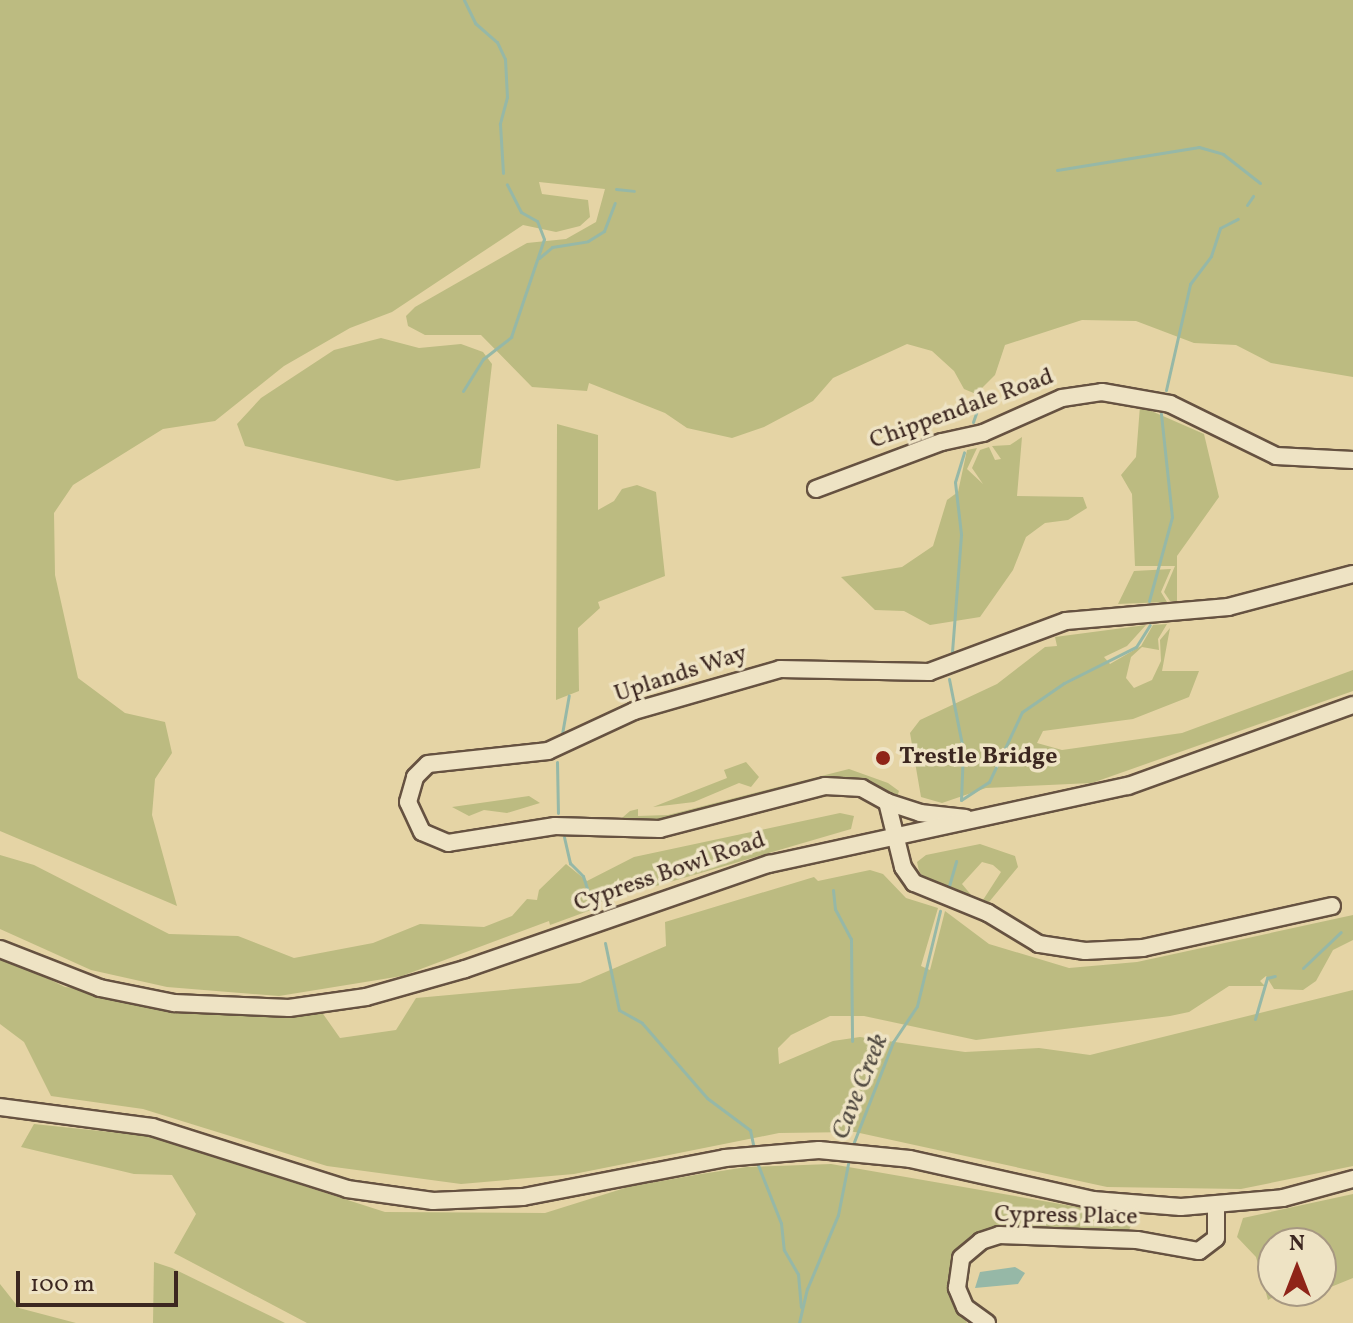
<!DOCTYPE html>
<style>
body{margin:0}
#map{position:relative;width:1353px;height:1323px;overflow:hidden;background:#e5d4a5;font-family:Vollkorn,serif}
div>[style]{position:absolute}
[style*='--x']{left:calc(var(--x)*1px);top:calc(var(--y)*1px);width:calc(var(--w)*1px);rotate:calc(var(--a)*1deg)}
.green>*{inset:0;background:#bcbb81}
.water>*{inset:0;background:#96b8a7}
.stream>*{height:3px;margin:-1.5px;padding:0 1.5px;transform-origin:1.5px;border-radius:1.5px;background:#96b8a7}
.roads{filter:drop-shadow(2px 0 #665241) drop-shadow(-2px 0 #665241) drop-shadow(0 2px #665241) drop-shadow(0 -2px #665241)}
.minor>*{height:16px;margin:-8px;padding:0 8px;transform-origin:8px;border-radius:8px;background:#eee3c4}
.dots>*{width:22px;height:22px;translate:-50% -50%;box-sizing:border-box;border:4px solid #eee3c4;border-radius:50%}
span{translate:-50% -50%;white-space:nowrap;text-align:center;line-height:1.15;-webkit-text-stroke:7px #eee3c4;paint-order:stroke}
.street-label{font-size:24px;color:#3c2720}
.poi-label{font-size:24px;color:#3c2720;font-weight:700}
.left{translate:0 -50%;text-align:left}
.water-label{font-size:26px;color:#524b42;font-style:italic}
.north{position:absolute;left:1257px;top:1227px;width:80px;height:80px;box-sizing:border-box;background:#eee3c4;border:2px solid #a79882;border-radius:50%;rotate:0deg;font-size:22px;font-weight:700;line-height:32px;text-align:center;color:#3c2720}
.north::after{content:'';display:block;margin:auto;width:28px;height:36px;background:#8f2418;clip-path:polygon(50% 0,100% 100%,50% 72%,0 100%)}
.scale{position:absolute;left:16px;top:1271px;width:162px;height:36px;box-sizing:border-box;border:4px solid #3c2720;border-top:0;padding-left:10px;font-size:24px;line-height:28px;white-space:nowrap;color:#3c2720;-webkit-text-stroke:6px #eee3c4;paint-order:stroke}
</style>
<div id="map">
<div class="green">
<div style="clip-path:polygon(0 0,1353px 0,1353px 377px,1271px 363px,1236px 345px,1194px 343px,1136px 321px,1082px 320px,1005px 345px,995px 375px,976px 394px,964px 389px,954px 371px,932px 351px,907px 344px,833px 378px,813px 401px,764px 427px,732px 438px,687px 428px,665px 413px,589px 383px,587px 391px,532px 387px,481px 335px,425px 335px,408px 326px,406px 316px,415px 307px,527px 243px,566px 239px,596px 222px,605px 189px,539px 182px,542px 194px,588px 200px,590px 217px,580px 226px,556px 232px,523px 225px,392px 312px,350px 328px,284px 366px,215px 421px,163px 429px,73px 485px,54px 513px,55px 575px,78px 678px,125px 713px,165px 722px,172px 753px,155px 779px,152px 815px,177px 906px,0 831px)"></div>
<div style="clip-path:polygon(381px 338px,419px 348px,461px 344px,483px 352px,492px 364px,480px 468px,397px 481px,245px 446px,237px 424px,261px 398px,334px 350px)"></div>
<div style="clip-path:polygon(1140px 406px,1204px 434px,1219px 497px,1177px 556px,1177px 601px,1170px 601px,1164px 592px,1175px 566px,1135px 566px,1132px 494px,1121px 475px,1136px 457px)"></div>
<div style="clip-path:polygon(557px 424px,598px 435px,598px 510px,614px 501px,622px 489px,637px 485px,656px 492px,665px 576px,598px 602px,600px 608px,578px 628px,579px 691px,556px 700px)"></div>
<div style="clip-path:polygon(1022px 437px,1017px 496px,1083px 497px,1087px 508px,1068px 520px,1045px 523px,1026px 537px,1013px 570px,980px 617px,930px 625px,904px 611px,875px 610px,841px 577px,902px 567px,933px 546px,947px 500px,958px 492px,967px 450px,977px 448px,967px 469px,983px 484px,972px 468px,980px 450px,989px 447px,995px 460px,1001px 459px,992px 446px,1010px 445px)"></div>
<div style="clip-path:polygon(1171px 569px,1161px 592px,1167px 602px,1118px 604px,1134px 571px)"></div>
<div style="clip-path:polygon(1167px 624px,1158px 639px,1159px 650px,1142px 647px,1131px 657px,1126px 678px,1134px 688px,1152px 680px,1161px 661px,1160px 640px,1170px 628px,1162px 671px,1199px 671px,1189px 697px,1133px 719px,1043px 731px,1037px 743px,1062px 750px,1182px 733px,1353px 670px,1353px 691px,1092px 783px,986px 788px,942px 803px,921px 797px,910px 733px,920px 720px,997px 684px,1045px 647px,1057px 646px,1055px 637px,1146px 625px,1127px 646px,1104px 657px,1110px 664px,1141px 646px,1153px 625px)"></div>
<div style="clip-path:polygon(746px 762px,759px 777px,751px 787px,739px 783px,694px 802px,653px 807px,727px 778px,724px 770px)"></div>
<div style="clip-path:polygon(849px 769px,888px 783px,899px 791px,897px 797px,870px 782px,822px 779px,670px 822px,615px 824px,630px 811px,638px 809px,638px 816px,668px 815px)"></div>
<div style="clip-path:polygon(529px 796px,540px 803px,507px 813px,484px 810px,469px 816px,452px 807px)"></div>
<div style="clip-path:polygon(840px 813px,854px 816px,851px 829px,591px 905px,591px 910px,550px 925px,549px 921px,402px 976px,279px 996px,167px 987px,91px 970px,0 929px,0 855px,34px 865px,169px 934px,238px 936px,294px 958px,373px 943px,420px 924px,484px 927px,512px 916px,527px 899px,537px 900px,539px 890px,566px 864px,587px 881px,634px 857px)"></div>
<div style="clip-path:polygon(980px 844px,1015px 856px,1018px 867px,989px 902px,983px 900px,1001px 872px,993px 865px,982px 862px,962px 884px,972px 896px,924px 878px,919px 871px,917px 862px,926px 855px)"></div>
<div style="clip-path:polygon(870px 870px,883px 874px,906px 898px,938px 908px,921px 966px,930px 970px,945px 911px,989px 944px,1069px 968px,1137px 962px,1353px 915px,1353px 940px,1333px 950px,1316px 981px,1303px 990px,1274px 989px,1266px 976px,1260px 981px,1265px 986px,1229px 986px,1189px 1012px,1170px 1016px,976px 1040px,864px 1016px,830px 1016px,791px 1035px,778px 1048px,779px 1064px,833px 1041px,860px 1037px,965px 1052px,1039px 1048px,1090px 1055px,1353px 990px,1353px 1166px,1241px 1189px,1107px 1187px,855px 1132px,779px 1133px,574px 1174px,461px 1184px,327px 1166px,143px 1109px,51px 1096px,24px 1042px,0 1024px,0 955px,65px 987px,321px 1011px,340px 1038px,396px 1030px,416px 998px,580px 983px,666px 946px,665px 922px,814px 877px,818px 881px)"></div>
<div style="clip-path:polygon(34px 1124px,148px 1136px,385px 1212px,545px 1213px,628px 1187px,701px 1174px,747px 1167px,831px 1164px,1135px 1217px,1129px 1230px,1112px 1234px,1057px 1233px,964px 1248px,960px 1312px,967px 1323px,307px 1323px,174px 1253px,196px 1214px,172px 1175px,134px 1174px,21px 1147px)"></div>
<div style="clip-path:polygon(1353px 1194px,1353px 1278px,1321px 1291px,1321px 1243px,1273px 1243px,1273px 1291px,1320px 1291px,1281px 1293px,1268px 1300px,1256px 1257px,1237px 1237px,1243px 1218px)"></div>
<div style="clip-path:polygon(154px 1262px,172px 1268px,285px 1323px,153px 1323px)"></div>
<div style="clip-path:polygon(0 1284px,19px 1308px,76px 1323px,0 1323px)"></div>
</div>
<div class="water">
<div style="clip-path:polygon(1015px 1267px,1025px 1273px,1018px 1284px,975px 1288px,980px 1272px)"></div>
</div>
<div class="stream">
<div style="--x:464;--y:0;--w:25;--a:64"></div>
<div style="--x:475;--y:23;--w:29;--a:41"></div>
<div style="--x:497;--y:42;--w:19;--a:65"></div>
<div style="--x:505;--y:59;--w:38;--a:87"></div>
<div style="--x:507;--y:97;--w:28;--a:105"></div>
<div style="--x:500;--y:124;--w:49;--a:86.5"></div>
<div style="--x:1057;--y:170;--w:144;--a:-9.2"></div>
<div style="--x:1199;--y:147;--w:25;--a:16"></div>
<div style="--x:1223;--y:154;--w:47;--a:38.1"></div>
<div style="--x:616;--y:189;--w:18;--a:6"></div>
<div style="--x:1247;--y:205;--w:11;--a:-56"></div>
<div style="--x:539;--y:258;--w:17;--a:-40"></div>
<div style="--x:552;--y:247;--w:36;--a:-9"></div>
<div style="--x:588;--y:241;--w:19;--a:-32"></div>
<div style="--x:604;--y:231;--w:30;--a:-69"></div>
<div style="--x:1166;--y:390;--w:109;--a:-77.2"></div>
<div style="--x:1190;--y:284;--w:35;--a:-53"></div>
<div style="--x:1211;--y:256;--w:29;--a:-72"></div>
<div style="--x:1220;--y:228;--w:20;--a:-27"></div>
<div style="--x:463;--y:391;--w:38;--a:-58"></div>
<div style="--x:483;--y:359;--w:36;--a:-38"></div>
<div style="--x:511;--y:337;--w:103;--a:-71.4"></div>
<div style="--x:544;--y:239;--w:19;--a:-111"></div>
<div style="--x:537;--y:221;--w:18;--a:-151"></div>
<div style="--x:521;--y:212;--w:31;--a:-117"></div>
<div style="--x:973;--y:422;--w:24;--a:-71"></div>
<div style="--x:1149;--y:601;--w:87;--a:-74.7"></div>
<div style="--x:1172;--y:517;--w:104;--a:-96.1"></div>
<div style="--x:952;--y:652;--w:118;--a:-85.6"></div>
<div style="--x:961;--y:534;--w:52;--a:-96.6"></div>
<div style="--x:955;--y:482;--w:31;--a:-73"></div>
<div style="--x:949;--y:679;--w:72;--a:78.8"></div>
<div style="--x:963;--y:750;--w:50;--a:92.3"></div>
<div style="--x:961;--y:800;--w:33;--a:-33"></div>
<div style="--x:989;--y:782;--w:77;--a:-64.8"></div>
<div style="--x:1022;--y:712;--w:51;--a:-34.6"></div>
<div style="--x:1064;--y:683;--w:80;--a:-26.6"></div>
<div style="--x:1136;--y:647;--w:26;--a:-58"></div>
<div style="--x:562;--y:734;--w:39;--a:-80"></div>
<div style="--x:557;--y:762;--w:51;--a:88.9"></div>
<div style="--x:564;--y:837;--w:27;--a:77"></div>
<div style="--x:570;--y:863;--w:18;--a:45"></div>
<div style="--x:583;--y:876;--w:35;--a:72"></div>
<div style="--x:949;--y:886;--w:26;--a:-74"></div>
<div style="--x:833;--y:890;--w:19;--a:84"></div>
<div style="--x:835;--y:909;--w:34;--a:62"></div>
<div style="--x:851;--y:939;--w:102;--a:89.4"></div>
<div style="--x:605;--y:943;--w:68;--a:78.2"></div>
<div style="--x:619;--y:1010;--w:26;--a:29"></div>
<div style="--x:642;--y:1023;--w:99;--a:49.1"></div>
<div style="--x:707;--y:1098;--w:54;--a:36.7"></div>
<div style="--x:750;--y:1130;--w:19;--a:78"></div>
<div style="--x:1303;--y:968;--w:52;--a:-43.5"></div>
<div style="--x:1255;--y:1019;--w:43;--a:-73.7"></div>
<div style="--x:1267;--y:978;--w:8;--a:-14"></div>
<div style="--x:852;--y:1147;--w:113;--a:-68.7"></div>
<div style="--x:893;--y:1042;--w:43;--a:-56.3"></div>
<div style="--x:917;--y:1006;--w:98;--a:-76.4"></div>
<div style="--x:756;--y:1160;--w:68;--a:68.4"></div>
<div style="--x:781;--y:1223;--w:27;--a:84"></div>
<div style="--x:784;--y:1250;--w:28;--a:60"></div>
<div style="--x:798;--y:1274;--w:33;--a:85"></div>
<div style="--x:799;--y:1323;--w:35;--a:-77"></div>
<div style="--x:807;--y:1289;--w:80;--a:-67.3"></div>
<div style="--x:838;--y:1215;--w:57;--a:-78.9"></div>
</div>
<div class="roads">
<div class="minor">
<div style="--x:816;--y:489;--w:134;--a:-20.5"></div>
<div style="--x:942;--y:442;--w:42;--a:-12.4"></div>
<div style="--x:983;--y:433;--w:86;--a:-23.9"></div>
<div style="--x:1062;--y:398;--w:40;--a:-8.5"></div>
<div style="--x:1102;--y:392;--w:69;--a:10"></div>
<div style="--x:1170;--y:404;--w:118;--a:26.1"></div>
<div style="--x:1276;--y:456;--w:77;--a:3"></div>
<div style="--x:887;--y:802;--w:35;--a:18"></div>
<div style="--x:920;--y:813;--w:46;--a:6.2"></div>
<div style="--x:1332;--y:906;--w:194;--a:167.5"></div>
<div style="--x:1143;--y:948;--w:58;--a:177"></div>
<div style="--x:1085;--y:951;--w:47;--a:-171.3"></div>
<div style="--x:1039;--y:944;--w:60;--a:-148.7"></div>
<div style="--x:988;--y:913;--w:80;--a:-157.9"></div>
<div style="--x:914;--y:883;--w:19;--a:-125"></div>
<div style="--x:903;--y:867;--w:67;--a:-103.8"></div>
<div style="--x:887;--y:802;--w:29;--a:-151"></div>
<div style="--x:862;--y:788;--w:37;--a:-177"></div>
<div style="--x:825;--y:786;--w:171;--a:165.4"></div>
<div style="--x:660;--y:829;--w:105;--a:-178.4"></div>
<div style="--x:555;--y:826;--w:108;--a:171"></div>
<div style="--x:448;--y:843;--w:28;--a:-157"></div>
<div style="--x:422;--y:832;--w:33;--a:-115"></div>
<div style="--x:408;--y:802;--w:26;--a:-74"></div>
<div style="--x:415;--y:777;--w:18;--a:-45"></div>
<div style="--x:428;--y:764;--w:121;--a:-6.2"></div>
<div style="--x:548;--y:751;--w:95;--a:-24.9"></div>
<div style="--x:634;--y:711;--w:152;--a:-16"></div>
<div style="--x:780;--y:669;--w:149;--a:1.2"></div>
<div style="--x:929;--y:672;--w:146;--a:-20.4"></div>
<div style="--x:1066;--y:621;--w:163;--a:-4.9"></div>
<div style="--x:1228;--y:607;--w:129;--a:-14.8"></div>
<div style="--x:0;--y:949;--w:107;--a:21.3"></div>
<div style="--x:100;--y:988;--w:76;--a:11.5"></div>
<div style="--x:174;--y:1003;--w:115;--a:2.5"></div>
<div style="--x:289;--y:1008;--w:78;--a:-8.1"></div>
<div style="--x:366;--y:997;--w:103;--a:-15.8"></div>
<div style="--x:465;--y:969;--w:322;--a:-19.1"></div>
<div style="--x:769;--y:864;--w:367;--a:-12.3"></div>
<div style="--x:1128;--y:786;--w:239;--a:-19.8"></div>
<div style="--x:0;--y:1107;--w:153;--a:7.5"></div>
<div style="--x:152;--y:1127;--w:205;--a:17.6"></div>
<div style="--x:347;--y:1189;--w:87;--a:7.9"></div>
<div style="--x:433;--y:1201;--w:90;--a:-2.5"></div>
<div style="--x:523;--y:1197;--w:206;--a:-10.9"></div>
<div style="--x:725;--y:1158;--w:94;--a:-4.9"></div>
<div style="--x:819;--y:1150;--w:91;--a:5.6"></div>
<div style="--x:910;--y:1159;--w:188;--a:12.6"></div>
<div style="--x:1093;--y:1200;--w:88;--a:4.5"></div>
<div style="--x:1181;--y:1207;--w:102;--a:-5"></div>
<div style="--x:1283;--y:1198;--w:73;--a:-15.2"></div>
<div style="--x:987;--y:1323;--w:27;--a:-144"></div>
<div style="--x:965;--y:1307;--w:21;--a:-113"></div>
<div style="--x:957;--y:1288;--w:30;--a:-82"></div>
<div style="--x:961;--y:1258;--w:26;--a:-40"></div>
<div style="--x:981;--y:1241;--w:19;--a:-18"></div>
<div style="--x:999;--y:1235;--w:138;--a:2.1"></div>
<div style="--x:1137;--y:1240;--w:63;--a:10.1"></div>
<div style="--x:1199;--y:1251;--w:21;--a:-37"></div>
<div style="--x:1216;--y:1238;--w:32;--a:-90"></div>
</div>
</div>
<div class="dots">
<div style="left:883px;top:758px;background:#8f2418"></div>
</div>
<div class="street-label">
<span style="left:962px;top:410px;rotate:-20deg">Chippendale Road</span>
<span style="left:681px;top:675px;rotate:-18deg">Uplands Way</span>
<span style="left:670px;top:873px;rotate:-19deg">Cypress Bowl Road</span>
<span style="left:1066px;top:1217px;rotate:1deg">Cypress Place</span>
</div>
<div class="poi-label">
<span class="left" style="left:899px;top:758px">Trestle Bridge</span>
</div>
<div class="water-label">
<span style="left:861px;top:1087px;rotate:-68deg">Cave Creek</span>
</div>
<div class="north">N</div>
<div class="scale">100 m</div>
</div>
